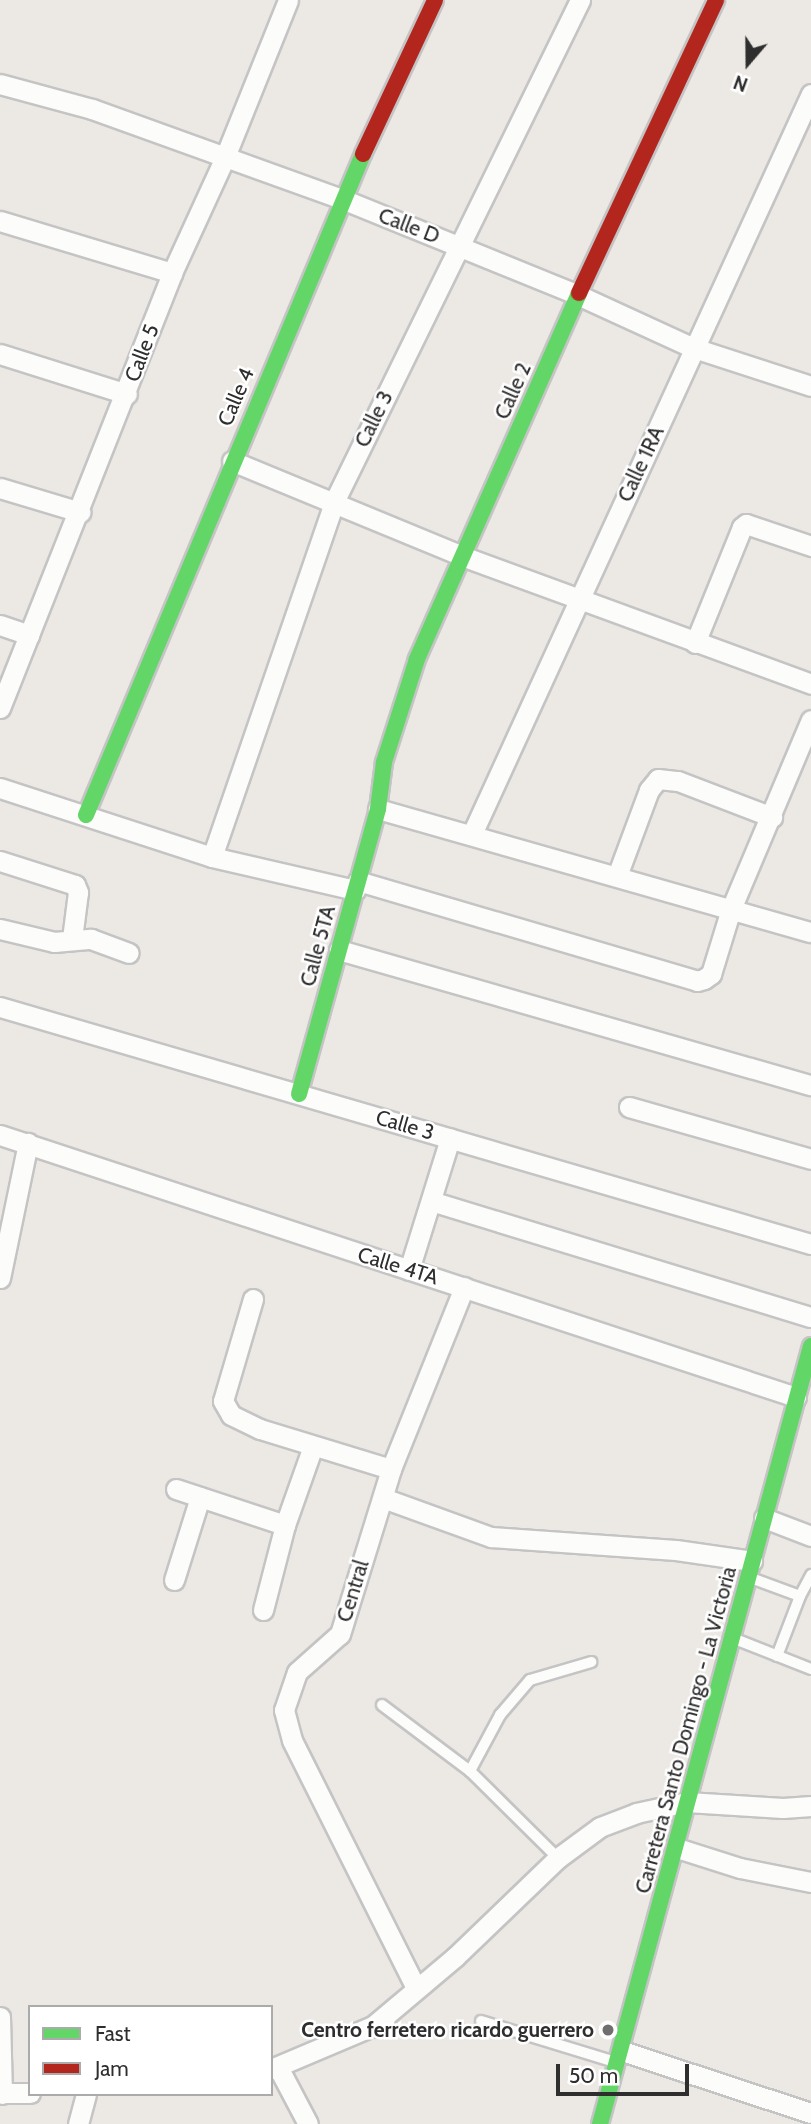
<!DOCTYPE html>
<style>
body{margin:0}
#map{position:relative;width:811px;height:2124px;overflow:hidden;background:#ece8e4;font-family:Cabin,sans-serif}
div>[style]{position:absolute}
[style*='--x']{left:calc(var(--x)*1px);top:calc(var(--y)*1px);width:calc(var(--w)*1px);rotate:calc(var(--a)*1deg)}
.roads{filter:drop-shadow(2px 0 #c5c4c5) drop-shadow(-2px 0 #c5c4c5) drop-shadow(0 2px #c5c4c5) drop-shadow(0 -2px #c5c4c5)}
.lane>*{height:10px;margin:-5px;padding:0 5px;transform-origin:5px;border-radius:5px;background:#fcfcfb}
.street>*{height:19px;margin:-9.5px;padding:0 9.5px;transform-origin:9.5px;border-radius:9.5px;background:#fcfcfb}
.fast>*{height:16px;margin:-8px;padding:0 8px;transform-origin:8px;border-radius:8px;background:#63d668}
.jam>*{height:16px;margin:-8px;padding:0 8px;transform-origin:8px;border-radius:8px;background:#b3261e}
.dots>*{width:19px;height:19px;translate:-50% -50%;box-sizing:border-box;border:4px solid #fff;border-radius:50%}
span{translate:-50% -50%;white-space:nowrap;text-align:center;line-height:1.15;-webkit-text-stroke:5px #fff;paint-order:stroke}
.street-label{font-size:21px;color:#2e2e2e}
.poi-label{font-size:21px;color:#2e2e2e;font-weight:700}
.right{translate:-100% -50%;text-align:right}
.legend{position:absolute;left:28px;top:2005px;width:245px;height:91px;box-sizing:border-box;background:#fff;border:2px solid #ababab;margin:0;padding:9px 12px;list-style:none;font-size:21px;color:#2e2e2e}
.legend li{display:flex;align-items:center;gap:14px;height:35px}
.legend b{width:35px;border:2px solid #ababab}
.north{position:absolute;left:713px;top:28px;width:70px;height:70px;-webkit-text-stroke:5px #fff;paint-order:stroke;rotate:200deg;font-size:19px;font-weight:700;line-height:28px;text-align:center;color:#2e2e2e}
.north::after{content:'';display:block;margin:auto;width:24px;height:32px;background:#2e2e2e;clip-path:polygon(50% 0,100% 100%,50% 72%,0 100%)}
.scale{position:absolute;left:556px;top:2064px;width:133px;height:32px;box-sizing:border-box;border:4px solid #2e2e2e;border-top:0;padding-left:9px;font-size:21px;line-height:24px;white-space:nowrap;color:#2e2e2e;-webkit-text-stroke:5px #fff;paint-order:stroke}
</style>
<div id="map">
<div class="roads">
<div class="lane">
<div style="--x:751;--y:1578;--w:52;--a:20.2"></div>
<div style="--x:800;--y:1596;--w:24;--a:-62"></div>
<div style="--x:735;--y:1639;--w:82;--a:21.5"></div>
<div style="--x:777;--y:1656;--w:64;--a:-69"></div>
<div style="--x:382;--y:1705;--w:110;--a:36.9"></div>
<div style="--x:470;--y:1771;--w:124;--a:44.7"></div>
<div style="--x:470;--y:1771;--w:64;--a:-61.8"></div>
<div style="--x:500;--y:1715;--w:46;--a:-49.4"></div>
<div style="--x:530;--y:1680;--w:64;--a:-16.4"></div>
<div style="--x:481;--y:2021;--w:140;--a:17"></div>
</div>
<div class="street">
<div style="--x:0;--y:84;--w:95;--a:15.2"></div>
<div style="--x:92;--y:109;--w:266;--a:19.8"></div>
<div style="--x:342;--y:199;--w:255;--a:22.1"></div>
<div style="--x:578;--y:295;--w:128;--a:24.6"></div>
<div style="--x:694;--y:348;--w:123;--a:18"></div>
<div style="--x:0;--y:221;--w:180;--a:16.8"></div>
<div style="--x:0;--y:354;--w:133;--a:17.5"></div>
<div style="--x:232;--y:461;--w:249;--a:22.4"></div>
<div style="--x:462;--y:556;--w:372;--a:20.1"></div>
<div style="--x:0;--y:488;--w:84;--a:16.7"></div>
<div style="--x:0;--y:625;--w:31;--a:19"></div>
<div style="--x:695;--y:643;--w:125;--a:-67.9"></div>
<div style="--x:742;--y:527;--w:5;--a:-37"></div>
<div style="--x:746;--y:524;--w:69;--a:18.7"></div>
<div style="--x:0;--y:708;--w:468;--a:-68.4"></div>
<div style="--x:172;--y:273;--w:128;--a:-65.4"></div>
<div style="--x:225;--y:157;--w:169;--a:-68.1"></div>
<div style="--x:0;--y:788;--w:223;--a:18"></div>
<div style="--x:212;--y:857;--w:147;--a:13"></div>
<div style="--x:378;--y:809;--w:450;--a:15.9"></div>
<div style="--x:472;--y:834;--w:814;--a:-65.39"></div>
<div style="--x:212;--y:857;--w:375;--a:-71"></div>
<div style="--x:334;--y:502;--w:559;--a:-63.89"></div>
<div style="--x:0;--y:861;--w:79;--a:17.7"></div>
<div style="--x:75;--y:885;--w:8;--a:67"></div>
<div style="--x:78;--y:892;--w:47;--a:97.3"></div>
<div style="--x:617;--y:876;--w:92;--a:-69.6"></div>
<div style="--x:649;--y:790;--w:14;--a:-51"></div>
<div style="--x:658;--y:779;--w:20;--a:6"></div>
<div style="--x:678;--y:781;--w:101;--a:21"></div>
<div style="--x:358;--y:881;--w:353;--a:16.4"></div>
<div style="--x:697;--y:981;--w:7;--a:-16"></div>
<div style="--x:704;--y:979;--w:9;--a:-36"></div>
<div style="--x:711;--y:974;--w:68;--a:-72.9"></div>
<div style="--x:731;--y:909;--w:205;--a:-67.1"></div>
<div style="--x:0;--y:929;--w:56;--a:13.5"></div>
<div style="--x:54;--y:942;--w:37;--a:-5"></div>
<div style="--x:91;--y:939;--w:40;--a:20.2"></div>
<div style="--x:339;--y:950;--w:491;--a:16"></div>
<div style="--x:0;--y:1007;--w:845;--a:16.29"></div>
<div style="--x:629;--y:1107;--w:189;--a:15.9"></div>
<div style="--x:0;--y:1135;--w:838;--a:18.22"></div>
<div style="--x:431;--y:1201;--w:397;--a:17"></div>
<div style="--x:409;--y:1270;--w:138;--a:-72.7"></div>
<div style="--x:0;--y:1278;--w:138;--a:-78.3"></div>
<div style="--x:253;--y:1299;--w:106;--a:106.4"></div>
<div style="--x:223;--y:1401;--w:16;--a:60"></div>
<div style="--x:231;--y:1415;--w:32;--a:26"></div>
<div style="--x:260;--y:1429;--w:137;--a:17"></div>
<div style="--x:176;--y:1489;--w:115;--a:18.3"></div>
<div style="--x:285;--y:1525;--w:84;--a:-70.5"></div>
<div style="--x:383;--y:1498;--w:115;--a:19.9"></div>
<div style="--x:491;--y:1537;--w:185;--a:4"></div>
<div style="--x:676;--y:1550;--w:77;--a:8.2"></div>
<div style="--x:764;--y:1518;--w:50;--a:21"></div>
<div style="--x:174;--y:1580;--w:87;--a:-72.6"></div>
<div style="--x:263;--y:1610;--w:88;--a:-75.5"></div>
<div style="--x:677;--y:1848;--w:66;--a:17.6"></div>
<div style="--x:740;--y:1868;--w:72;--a:11.2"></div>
<div style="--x:416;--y:1988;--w:277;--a:-116.6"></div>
<div style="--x:292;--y:1740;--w:31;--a:-105"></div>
<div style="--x:284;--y:1710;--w:40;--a:-71.1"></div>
<div style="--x:297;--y:1672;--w:57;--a:-41.5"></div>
<div style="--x:340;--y:1634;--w:173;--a:-72.8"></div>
<div style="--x:391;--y:1469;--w:196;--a:-68.1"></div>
<div style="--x:0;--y:2017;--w:77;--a:88.5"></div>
<div style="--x:622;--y:2051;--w:199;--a:18.2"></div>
<div style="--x:278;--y:2067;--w:64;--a:62.2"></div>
<div style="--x:271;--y:2069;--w:111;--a:-22.9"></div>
<div style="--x:373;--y:2026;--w:107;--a:-40.1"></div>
<div style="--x:455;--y:1957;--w:143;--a:-43.9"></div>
<div style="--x:558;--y:1858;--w:52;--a:-36.4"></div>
<div style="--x:600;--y:1827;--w:39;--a:-21"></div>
<div style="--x:636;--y:1813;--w:52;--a:-12.2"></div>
<div style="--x:687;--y:1802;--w:96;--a:3.6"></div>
<div style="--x:783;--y:1808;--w:28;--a:-4"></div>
<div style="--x:0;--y:2093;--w:30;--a:0"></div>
<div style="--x:78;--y:2124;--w:31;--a:-75"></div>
</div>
<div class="fast">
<div style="--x:86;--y:815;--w:717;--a:-67.26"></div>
<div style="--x:299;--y:1094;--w:296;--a:-74.5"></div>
<div style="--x:378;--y:809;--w:47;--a:-82.7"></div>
<div style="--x:384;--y:762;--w:108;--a:-72.2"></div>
<div style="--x:417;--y:659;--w:400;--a:-66.1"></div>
<div style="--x:600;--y:2124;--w:806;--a:-74.83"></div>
</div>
<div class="jam">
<div style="--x:363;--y:154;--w:170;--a:-64.9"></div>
<div style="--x:579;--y:293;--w:323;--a:-64.9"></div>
</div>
</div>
<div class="dots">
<div style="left:608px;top:2030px;background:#706f6e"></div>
</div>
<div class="street-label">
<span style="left:409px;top:226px;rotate:21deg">Calle D</span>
<span style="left:142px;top:353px;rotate:-69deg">Calle 5</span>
<span style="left:513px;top:391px;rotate:-66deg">Calle 2</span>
<span style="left:236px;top:397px;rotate:-67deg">Calle 4</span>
<span style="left:374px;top:419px;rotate:-64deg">Calle 3</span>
<span style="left:641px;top:464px;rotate:-65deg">Calle 1RA</span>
<span style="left:318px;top:946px;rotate:-75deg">Calle 5TA</span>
<span style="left:405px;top:1125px;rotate:16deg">Calle 3</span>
<span style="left:398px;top:1266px;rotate:17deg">Calle 4TA</span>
<span style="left:353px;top:1591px;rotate:-73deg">Central</span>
<span style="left:686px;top:1730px;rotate:-75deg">Carretera Santo Domingo - La Victoria</span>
</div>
<div class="poi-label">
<span class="right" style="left:594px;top:2030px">Centro ferretero ricardo guerrero</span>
</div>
<ul class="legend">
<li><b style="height:9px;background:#63d668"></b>Fast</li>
<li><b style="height:9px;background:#b3261e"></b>Jam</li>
</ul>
<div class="north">N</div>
<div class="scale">50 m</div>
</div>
